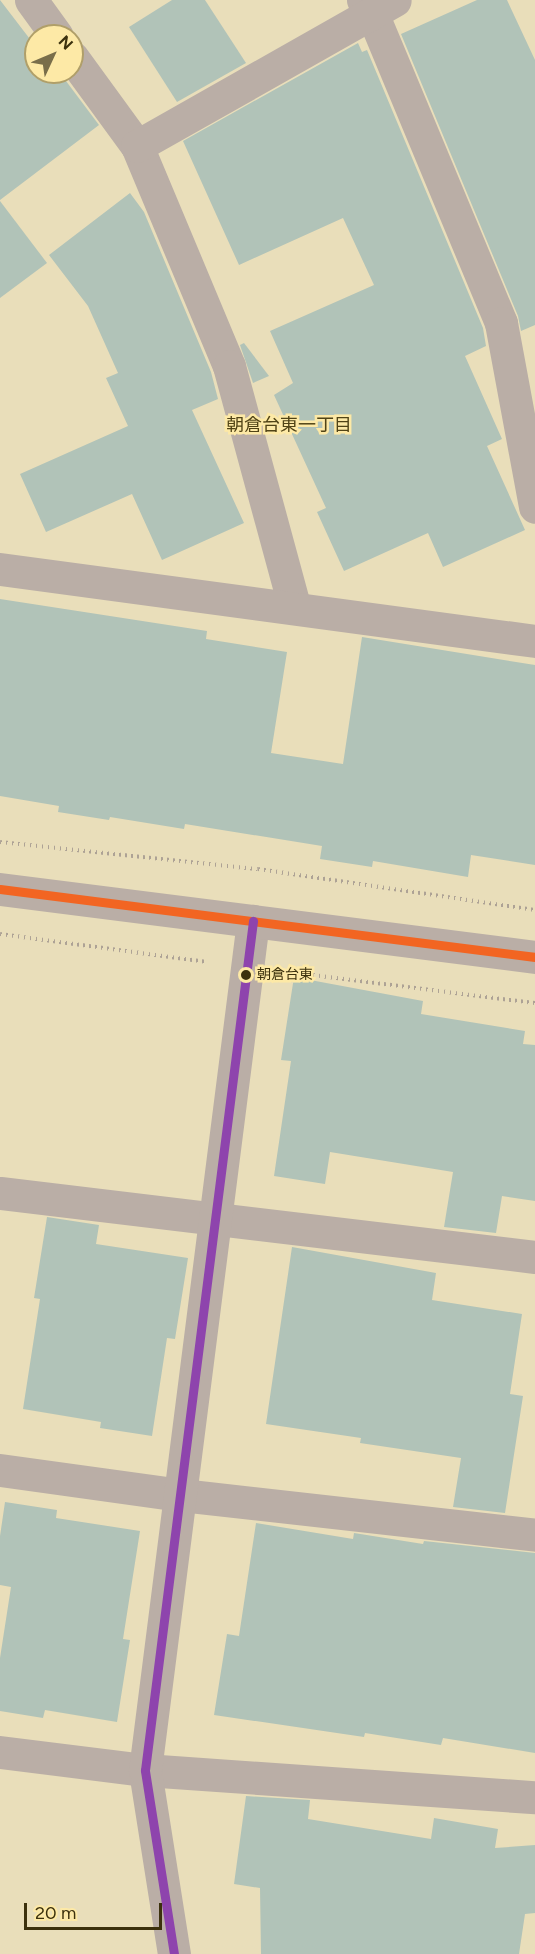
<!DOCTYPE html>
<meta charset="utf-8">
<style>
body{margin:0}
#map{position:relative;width:535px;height:1954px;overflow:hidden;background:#e9deba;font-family:Figtree,"Noto Sans JP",sans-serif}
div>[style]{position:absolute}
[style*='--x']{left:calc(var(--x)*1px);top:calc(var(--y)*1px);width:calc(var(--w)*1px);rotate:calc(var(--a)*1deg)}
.building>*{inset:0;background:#b1c3b8}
.path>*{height:4px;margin-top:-2px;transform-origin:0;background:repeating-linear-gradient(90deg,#ada295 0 1.5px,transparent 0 6px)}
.minor>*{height:33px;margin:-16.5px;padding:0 16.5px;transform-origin:16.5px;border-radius:16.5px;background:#baaea6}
.tertiary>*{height:33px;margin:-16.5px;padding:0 16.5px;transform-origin:16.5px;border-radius:16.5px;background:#baaea6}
.bus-1>*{height:9px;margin:-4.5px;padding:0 4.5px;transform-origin:4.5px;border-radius:4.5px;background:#f26522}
.bus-2>*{height:9px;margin:-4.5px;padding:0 4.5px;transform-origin:4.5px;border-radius:4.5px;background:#8e44ad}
.dots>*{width:16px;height:16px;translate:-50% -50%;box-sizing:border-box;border:3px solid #fde9a6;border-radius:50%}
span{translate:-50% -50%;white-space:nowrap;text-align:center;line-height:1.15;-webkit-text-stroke:5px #fde9a6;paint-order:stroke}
.bus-label{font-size:14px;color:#3c310d}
.left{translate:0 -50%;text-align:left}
.neighbourhood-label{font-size:18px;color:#504316}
.north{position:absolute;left:24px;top:24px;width:60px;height:60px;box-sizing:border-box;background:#fde9a6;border:2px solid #b09f69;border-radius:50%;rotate:46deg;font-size:16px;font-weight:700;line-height:24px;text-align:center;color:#3c310d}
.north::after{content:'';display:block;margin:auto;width:21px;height:27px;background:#796e4a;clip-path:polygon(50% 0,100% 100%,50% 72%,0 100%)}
.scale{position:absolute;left:24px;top:1903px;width:138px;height:27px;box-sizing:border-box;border:3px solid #3c310d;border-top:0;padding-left:8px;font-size:18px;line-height:21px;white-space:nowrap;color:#3c310d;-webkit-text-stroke:4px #fde9a6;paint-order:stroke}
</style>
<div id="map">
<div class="building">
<div style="clip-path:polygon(0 0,36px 47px,36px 72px,55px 72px,61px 79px,63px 77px,99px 125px,0 200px)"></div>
<div style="clip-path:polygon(172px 0,205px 0,246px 63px,177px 102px,129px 27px)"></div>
<div style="clip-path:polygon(477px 0,507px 0,535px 60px,535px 325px,521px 331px,518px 316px,401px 34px)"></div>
<div style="clip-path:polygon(358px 43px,362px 52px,367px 50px,483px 328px,486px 346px,465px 356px,502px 439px,487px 446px,525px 530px,443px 567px,428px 533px,344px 571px,317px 512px,326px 508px,274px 395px,293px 383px,270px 331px,374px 285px,343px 218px,239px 265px,183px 141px)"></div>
<div style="clip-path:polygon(130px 193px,144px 212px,211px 372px,218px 399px,192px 410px,244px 523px,162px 560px,132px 494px,46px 532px,20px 474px,128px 426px,106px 378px,118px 373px,88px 306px,49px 255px)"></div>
<div style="clip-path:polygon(0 201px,47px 263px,0 298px)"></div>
<div style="clip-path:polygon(244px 343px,269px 376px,253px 383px,240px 345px)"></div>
<div style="clip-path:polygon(0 599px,207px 631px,206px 639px,287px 652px,271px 753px,343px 764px,362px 637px,535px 665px,535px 865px,471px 855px,468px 877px,373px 861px,372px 867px,320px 859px,322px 846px,185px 824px,184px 829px,110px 817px,109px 820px,58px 812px,59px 806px,0 796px)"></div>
<div style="clip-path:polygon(294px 977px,423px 1001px,421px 1014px,525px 1031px,523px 1044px,535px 1045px,535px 1201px,502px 1196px,496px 1233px,444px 1227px,453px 1172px,330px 1152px,325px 1184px,274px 1176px,291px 1061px,281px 1060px)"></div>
<div style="clip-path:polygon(47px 1217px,99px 1225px,96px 1244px,188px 1258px,175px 1339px,167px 1338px,152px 1436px,100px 1428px,101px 1422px,23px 1409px,40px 1299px,34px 1298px)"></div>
<div style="clip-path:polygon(292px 1247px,436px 1273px,432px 1300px,522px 1314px,510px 1394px,523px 1396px,505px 1513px,453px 1507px,461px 1458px,360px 1443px,361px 1438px,266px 1424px)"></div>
<div style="clip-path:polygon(5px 1502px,57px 1510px,56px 1518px,140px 1531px,123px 1639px,130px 1640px,117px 1722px,45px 1710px,43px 1718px,0 1711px,0 1658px,11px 1587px,0 1585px,0 1536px)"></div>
<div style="clip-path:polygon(256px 1523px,353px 1539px,354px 1533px,423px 1544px,424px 1541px,535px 1553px,535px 1753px,443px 1738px,441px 1745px,365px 1733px,364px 1737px,214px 1715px,227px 1634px,239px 1636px)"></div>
<div style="clip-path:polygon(246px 1796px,310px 1800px,308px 1819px,431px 1839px,434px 1818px,498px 1829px,495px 1848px,535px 1845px,535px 1913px,525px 1914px,519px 1954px,261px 1954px,260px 1888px,234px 1884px)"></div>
</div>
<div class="path">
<div style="--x:0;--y:842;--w:259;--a:6"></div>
<div style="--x:258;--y:869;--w:280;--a:8.4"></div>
<div style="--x:0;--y:934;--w:209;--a:7.7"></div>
<div style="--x:289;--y:972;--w:248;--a:7.2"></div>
</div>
<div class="minor">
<div style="--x:31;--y:0;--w:44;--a:54.2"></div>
<div style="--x:363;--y:0;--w:16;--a:55"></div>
<div style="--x:372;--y:13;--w:336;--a:67.4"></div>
<div style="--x:501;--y:323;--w:187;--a:79.5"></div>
<div style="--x:72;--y:57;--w:110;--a:53.9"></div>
<div style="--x:137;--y:146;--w:238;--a:67.3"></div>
<div style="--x:229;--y:366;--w:249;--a:74.8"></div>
<div style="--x:137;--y:146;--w:296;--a:-29.5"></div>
<div style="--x:0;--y:569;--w:540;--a:7.66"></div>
<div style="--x:0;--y:1193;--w:539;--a:6.82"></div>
<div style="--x:0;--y:1470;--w:183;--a:7.9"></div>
<div style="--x:181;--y:1495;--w:356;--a:6.4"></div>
<div style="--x:0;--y:1752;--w:146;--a:7.1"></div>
<div style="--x:145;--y:1770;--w:391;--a:4"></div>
<div style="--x:174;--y:1954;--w:186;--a:-99"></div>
<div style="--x:145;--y:1770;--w:856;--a:-82.75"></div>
</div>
<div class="tertiary">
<div style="--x:0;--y:889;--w:539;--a:7.24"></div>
</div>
<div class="bus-1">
<div style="--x:0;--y:889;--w:539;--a:7.24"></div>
</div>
<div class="bus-2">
<div style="--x:174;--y:1954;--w:186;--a:-99"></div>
<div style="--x:145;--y:1770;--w:856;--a:-82.75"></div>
</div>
<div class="dots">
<div style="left:246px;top:975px;background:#3c310d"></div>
</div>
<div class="bus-label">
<span class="left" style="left:257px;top:975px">朝倉台東</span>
</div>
<div class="neighbourhood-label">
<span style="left:289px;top:425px">朝倉台東一丁目</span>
</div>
<div class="north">N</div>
<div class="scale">20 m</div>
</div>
